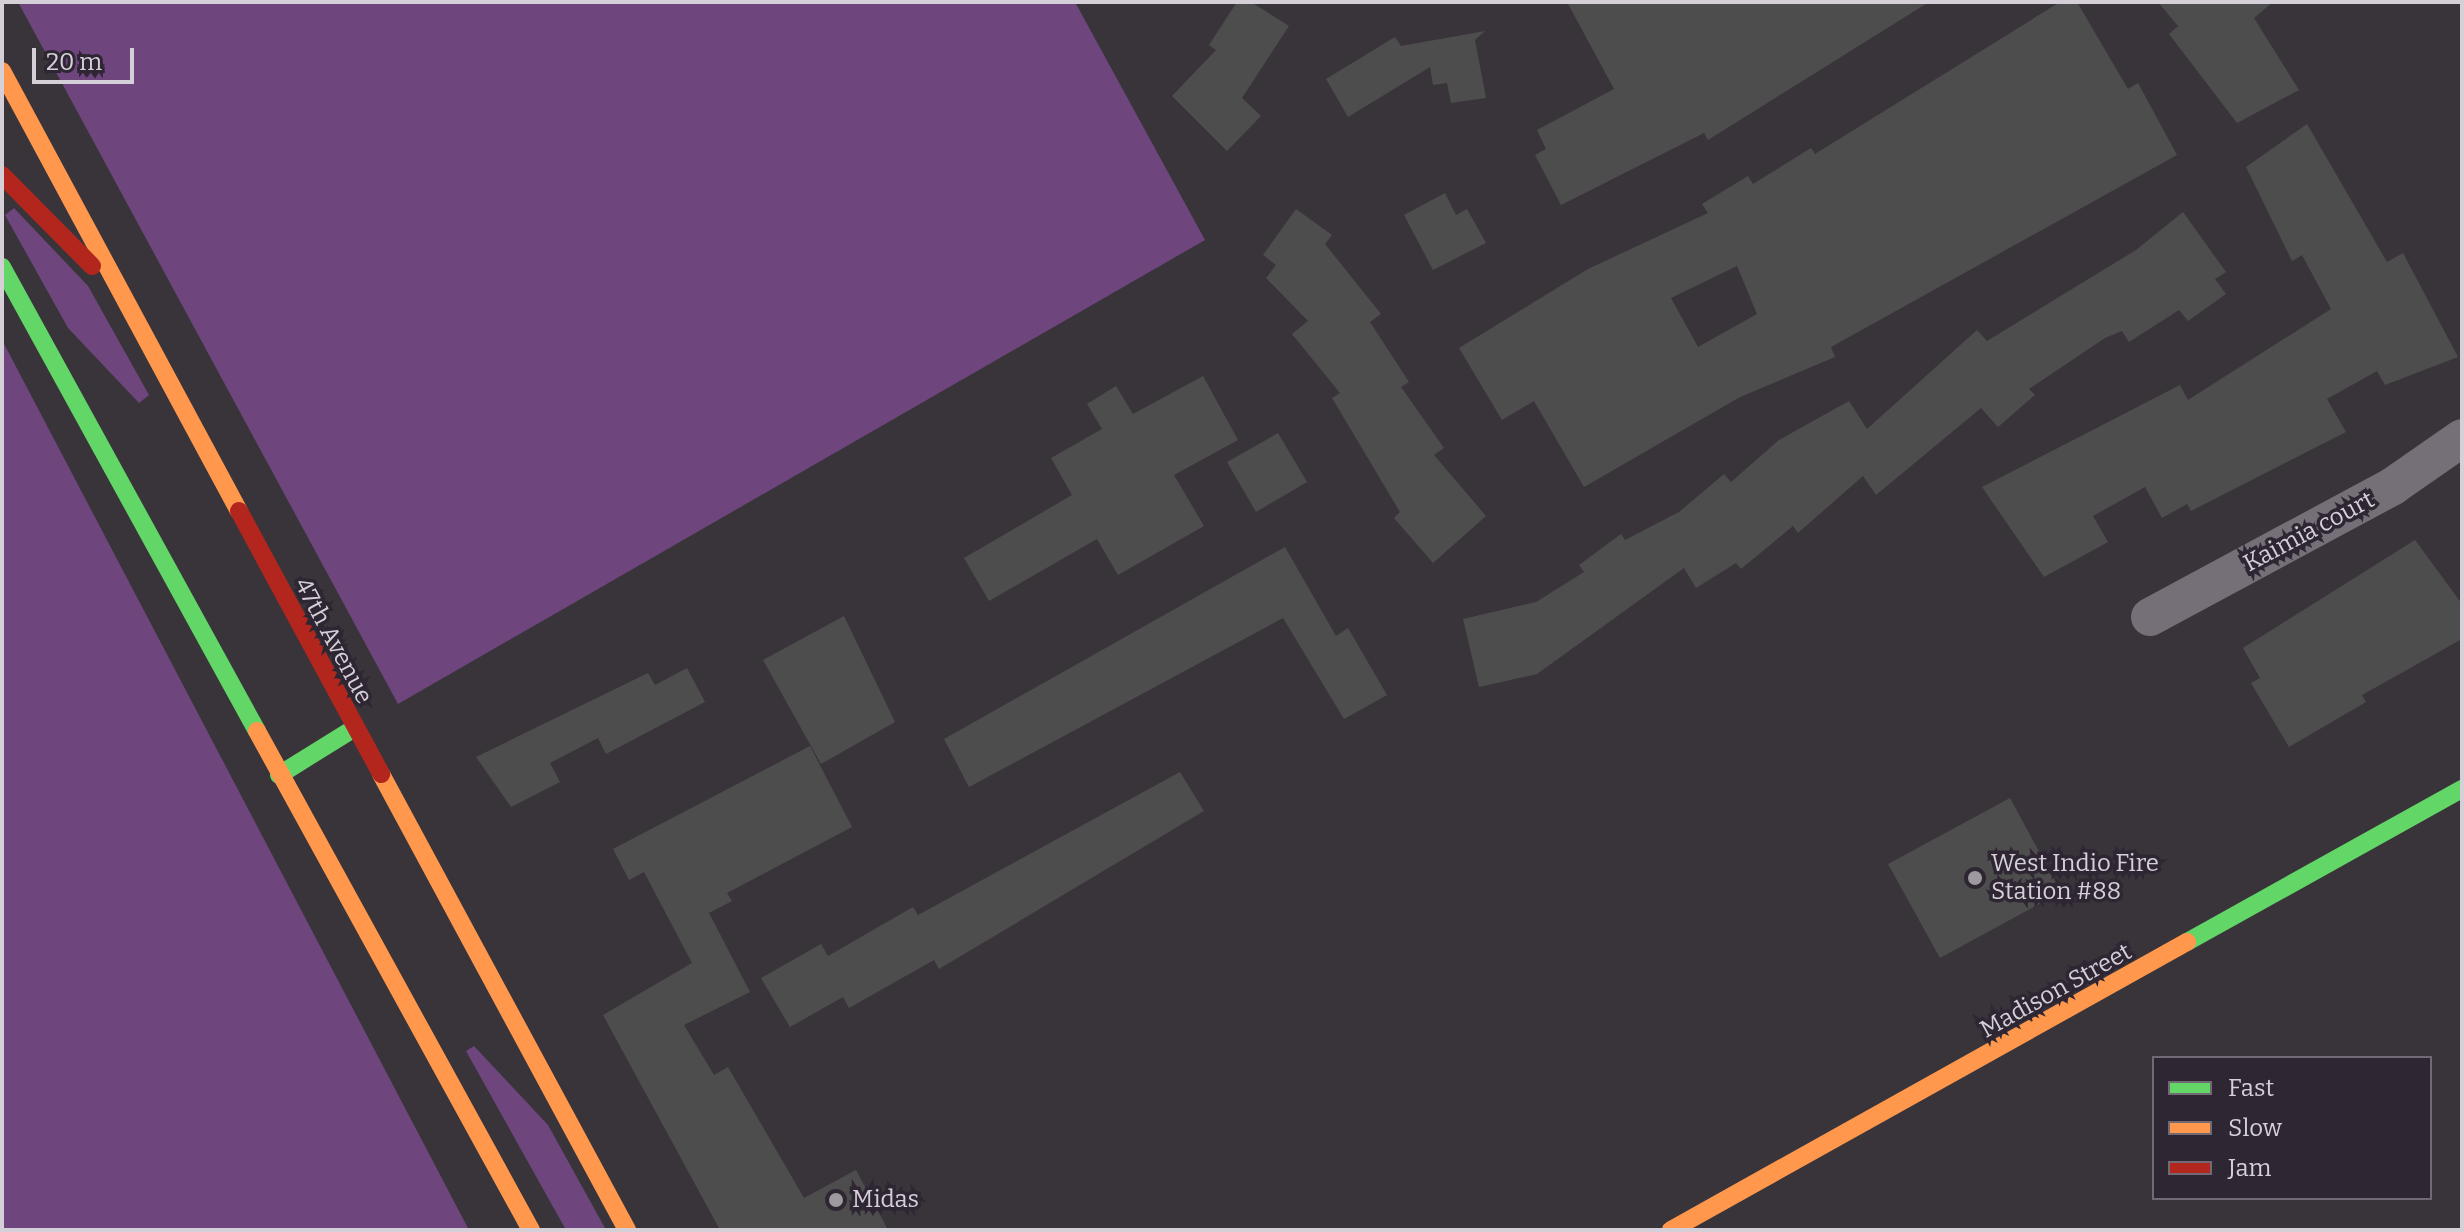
<!DOCTYPE html>
<style>
body{margin:0}
#map{position:relative;width:2464px;height:1232px;overflow:hidden;background:#39343a;font-family:Bitter,serif}
div>[style]{position:absolute}
[style*='--x']{left:calc(var(--x)*1px);top:calc(var(--y)*1px);width:calc(var(--w)*1px);rotate:calc(var(--a)*1deg)}
.green>*{inset:0;background:#6e467d}
.building>*{inset:0;background:#4e4d4d}
.street>*{height:38px;margin:-19px;padding:0 19px;transform-origin:19px;border-radius:19px;background:#756f78}
.fast>*{height:18px;margin:-9px;padding:0 9px;transform-origin:9px;border-radius:9px;background:#63d668}
.slow>*{height:18px;margin:-9px;padding:0 9px;transform-origin:9px;border-radius:9px;background:#ff974d}
.jam>*{height:18px;margin:-9px;padding:0 9px;transform-origin:9px;border-radius:9px;background:#b3261e}
.dots>*{width:22px;height:22px;translate:-50% -50%;box-sizing:border-box;border:4px solid #2f2633;border-radius:50%}
span{translate:-50% -50%;white-space:nowrap;text-align:center;line-height:1.15;-webkit-text-stroke:7px #2f2633;paint-order:stroke}
.street-label{font-size:24px;color:#d5cfd7}
.poi-label{font-size:24px;color:#d5cfd7}
.left{translate:0 -50%;text-align:left}
.frame{position:absolute;inset:0;border:4px solid #d5cfd7;pointer-events:none}
.legend{position:absolute;left:2152px;top:1056px;width:280px;height:144px;box-sizing:border-box;background:#2f2633;border:2px solid #716a75;margin:0;padding:10px 14px;list-style:none;font-size:24px;color:#d5cfd7}
.legend li{display:flex;align-items:center;gap:16px;height:40px}
.legend b{width:40px;border:2px solid #716a75}
.scale{position:absolute;left:32px;top:48px;width:102px;height:36px;box-sizing:border-box;border:4px solid #d5cfd7;border-top:0;padding-left:10px;font-size:24px;line-height:28px;white-space:nowrap;color:#d5cfd7;-webkit-text-stroke:6px #2f2633;paint-order:stroke}
</style>
<div id="map">
<div class="green">
<div style="clip-path:polygon(18px 2px,1075px 2px,1205px 240px,398px 704px)"></div>
<div style="clip-path:polygon(14px 208px,88px 286px,149px 395px,139px 403px,68px 328px,5px 215px)"></div>
<div style="clip-path:polygon(2px 340px,469px 1230px,2px 1230px)"></div>
<div style="clip-path:polygon(474px 1046px,548px 1125px,606px 1230px,566px 1230px,466px 1051px)"></div>
</div>
<div class="building">
<div style="clip-path:polygon(1237px 2px,1251px 2px,1289px 26px,1242px 98px,1261px 116px,1227px 151px,1172px 96px,1216px 50px,1209px 45px)"></div>
<div style="clip-path:polygon(1567px 2px,1929px 2px,1708px 140px,1704px 133px,1561px 205px,1535px 155px,1546px 149px,1537px 130px,1614px 89px)"></div>
<div style="clip-path:polygon(evenodd,2060px 2px,2077px 2px,2128px 89px,2138px 83px,2177px 155px,1831px 347px,1835px 357px,1740px 397px,1584px 487px,1534px 401px,1502px 420px,1459px 348px,1588px 269px,1708px 213px,1702px 204px,1748px 176px,1753px 184px,1811px 148px,1815px 154px,2060px 2px,1737px 266px,1757px 314px,1698px 347px,1671px 298px,1737px 266px)"></div>
<div style="clip-path:polygon(2158px 2px,2273px 2px,2254px 18px,2299px 90px,2237px 123px,2169px 34px,2178px 26px)"></div>
<div style="clip-path:polygon(1485px 31px,1475px 40px,1486px 98px,1451px 103px,1447px 83px,1433px 85px,1430px 67px,1348px 117px,1326px 79px,1395px 37px,1401px 46px)"></div>
<div style="clip-path:polygon(2307px 124px,2387px 262px,2403px 253px,2458px 357px,2385px 385px,2377px 371px,2327px 399px,2346px 432px,2191px 511px,2187px 504px,2162px 518px,2145px 487px,2093px 516px,2108px 542px,2044px 577px,1982px 487px,2180px 385px,2188px 400px,2331px 309px,2302px 255px,2292px 261px,2246px 167px)"></div>
<div style="clip-path:polygon(1445px 193px,1456px 215px,1467px 209px,1486px 243px,1433px 270px,1404px 215px)"></div>
<div style="clip-path:polygon(1296px 209px,1332px 235px,1325px 244px,1381px 314px,1370px 322px,1409px 382px,1401px 387px,1444px 448px,1434px 455px,1486px 516px,1433px 563px,1394px 518px,1400px 512px,1332px 398px,1340px 393px,1292px 334px,1308px 321px,1266px 278px,1276px 265px,1263px 255px)"></div>
<div style="clip-path:polygon(2183px 212px,2226px 272px,2215px 279px,2226px 294px,2188px 321px,2179px 310px,2129px 342px,2122px 331px,2105px 338px,2029px 389px,2035px 395px,1998px 427px,1981px 408px,1876px 495px,1863px 476px,1798px 533px,1793px 526px,1741px 569px,1736px 563px,1696px 588px,1684px 568px,1537px 674px,1479px 687px,1463px 619px,1536px 602px,1584px 572px,1579px 565px,1621px 534px,1625px 540px,1679px 512px,1724px 474px,1731px 482px,1779px 440px,1849px 401px,1867px 429px,1977px 330px,1987px 341px,2136px 250px)"></div>
<div style="clip-path:polygon(1203px 376px,1238px 440px,1174px 475px,1204px 526px,1118px 575px,1097px 539px,989px 601px,964px 558px,1072px 495px,1051px 458px,1102px 429px,1087px 404px,1116px 386px,1133px 414px)"></div>
<div style="clip-path:polygon(1278px 433px,1307px 482px,1256px 512px,1227px 462px)"></div>
<div style="clip-path:polygon(2415px 540px,2462px 604px,2462px 639px,2362px 695px,2366px 702px,2289px 747px,2251px 683px,2260px 678px,2243px 648px)"></div>
<div style="clip-path:polygon(1285px 547px,1336px 636px,1348px 628px,1387px 695px,1344px 719px,1283px 618px,969px 787px,944px 739px)"></div>
<div style="clip-path:polygon(844px 616px,895px 722px,821px 764px,763px 660px)"></div>
<div style="clip-path:polygon(687px 668px,705px 702px,606px 754px,598px 738px,550px 763px,560px 782px,511px 807px,476px 757px,648px 673px,655px 685px)"></div>
<div style="clip-path:polygon(810px 746px,852px 827px,727px 893px,732px 901px,709px 913px,750px 992px,684px 1025px,714px 1075px,728px 1067px,804px 1198px,856px 1170px,888px 1230px,720px 1230px,603px 1015px,692px 963px,644px 872px,629px 880px,613px 849px)"></div>
<div style="clip-path:polygon(1180px 772px,1204px 811px,939px 969px,934px 960px,849px 1008px,843px 997px,790px 1027px,761px 978px,821px 944px,828px 956px,913px 907px,918px 915px)"></div>
<div style="clip-path:polygon(2010px 798px,2061px 892px,1940px 958px,1888px 864px)"></div>
</div>
<div class="street">
<div style="--x:2150;--y:617;--w:276;--a:-28.3"></div>
<div style="--x:2393;--y:486;--w:84;--a:-34.8"></div>
</div>
<div class="fast">
<div style="--x:2;--y:267;--w:529;--a:61.21"></div>
<div style="--x:279;--y:775;--w:87;--a:-31.9"></div>
<div style="--x:2187;--y:942;--w:315;--a:-29.1"></div>
</div>
<div class="slow">
<div style="--x:2;--y:71;--w:500;--a:61.7"></div>
<div style="--x:257;--y:731;--w:569;--a:61.23"></div>
<div style="--x:381;--y:774;--w:518;--a:61.65"></div>
<div style="--x:1671;--y:1230;--w:591;--a:-29.17"></div>
</div>
<div class="jam">
<div style="--x:2;--y:175;--w:128;--a:45.3"></div>
<div style="--x:239;--y:511;--w:299;--a:61.6"></div>
</div>
<div class="dots">
<div style="left:1975px;top:878px;background:#9e99a0"></div>
<div style="left:836px;top:1200px;background:#9e99a0"></div>
</div>
<div class="street-label">
<span style="left:2309px;top:532px;rotate:-28deg">Kaimia court</span>
<span style="left:333px;top:641px;rotate:62deg">47th Avenue</span>
<span style="left:2056px;top:991px;rotate:-29deg">Madison Street</span>
</div>
<div class="poi-label">
<span class="left" style="left:1991px;top:878px">West Indio Fire<br>Station #88</span>
<span class="left" style="left:852px;top:1200px">Midas</span>
</div>
<div class="frame"></div>
<ul class="legend">
<li><b style="height:10px;background:#63d668"></b>Fast</li>
<li><b style="height:10px;background:#ff974d"></b>Slow</li>
<li><b style="height:10px;background:#b3261e"></b>Jam</li>
</ul>
<div class="scale">20 m</div>
</div>
